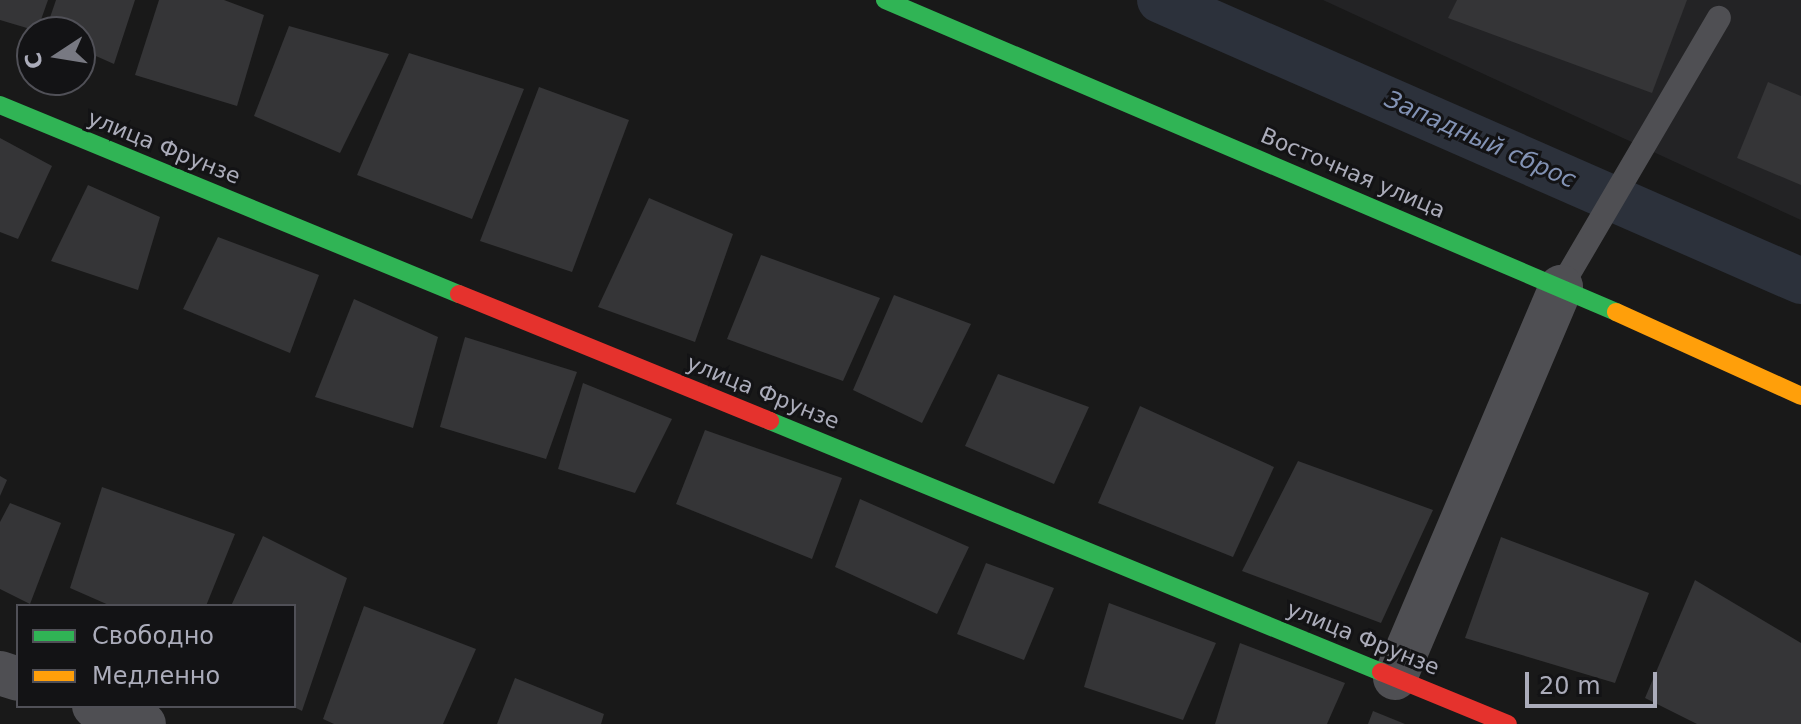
<!DOCTYPE html>
<meta charset="utf-8">
<style>
body{margin:0}
#map{position:relative;width:1801px;height:724px;overflow:hidden;background:#191919;font-family:"DejaVu Sans",sans-serif}
div>[style]{position:absolute}
[style*='--x']{left:calc(var(--x)*1px);top:calc(var(--y)*1px);width:calc(var(--w)*1px);rotate:calc(var(--a)*1deg)}
.built>*{inset:0;background:#232325}
.canal>*{height:46px;margin:-23px;padding:0 23px;transform-origin:23px;border-radius:23px;background:#2c313b}
.building>*{inset:0;background:#353537}
.lane>*{height:24px;margin:-12px;padding:0 12px;transform-origin:12px;border-radius:12px;background:#4f4f53}
.street>*{height:44px;margin:-22px;padding:0 22px;transform-origin:22px;border-radius:22px;background:#4f4f53}
.fast>*{height:18px;margin:-9px;padding:0 9px;transform-origin:9px;border-radius:9px;background:#30b455}
.slow>*{height:18px;margin:-9px;padding:0 9px;transform-origin:9px;border-radius:9px;background:#ff9f0a}
.jam>*{height:18px;margin:-9px;padding:0 9px;transform-origin:9px;border-radius:9px;background:#e5322d}
span{translate:-50% -50%;white-space:nowrap;text-align:center;line-height:1.15;-webkit-text-stroke:6px #131315;paint-order:stroke}
.street-label{font-size:22px;color:#abacba}
.water-label{font-size:24px;color:#8292b4;font-style:italic}
.legend{position:absolute;left:16px;top:604px;width:280px;height:104px;box-sizing:border-box;background:#131315;border:2px solid #505057;margin:0;padding:10px 14px;list-style:none;font-size:24px;color:#abacba}
.legend li{display:flex;align-items:center;gap:16px;height:40px}
.legend b{width:40px;border:2px solid #505057}
.north{position:absolute;left:16px;top:16px;width:80px;height:80px;box-sizing:border-box;background:#131315;border:2px solid #505057;border-radius:50%;rotate:258deg;font-size:22px;font-weight:700;line-height:32px;text-align:center;color:#abacba}
.north::after{content:'';display:block;margin:auto;width:28px;height:36px;background:#787982;clip-path:polygon(50% 0,100% 100%,50% 72%,0 100%)}
.scale{position:absolute;left:1525px;top:672px;width:132px;height:36px;box-sizing:border-box;border:4px solid #abacba;border-top:0;padding-left:10px;font-size:24px;line-height:28px;white-space:nowrap;color:#abacba;-webkit-text-stroke:6px #131315;paint-order:stroke}
</style>
<div id="map">
<div class="built">
<div style="clip-path:polygon(1323px 0,1801px 0,1801px 220px,1388px 30px)"></div>
</div>
<div class="canal">
<div style="--x:1160;--y:0;--w:700;--a:23.67"></div>
</div>
<div class="building">
<div style="clip-path:polygon(0 0,48px 0,37px 31px,0 20px)"></div>
<div style="clip-path:polygon(56px 0,135px 0,114px 64px,80px 49px,80px 32px,45px 32px)"></div>
<div style="clip-path:polygon(159px 0,224px 0,264px 15px,237px 106px,135px 75px)"></div>
<div style="clip-path:polygon(1457px 0,1687px 0,1652px 93px,1448px 18px)"></div>
<div style="clip-path:polygon(289px 26px,389px 54px,340px 153px,254px 116px)"></div>
<div style="clip-path:polygon(409px 53px,524px 89px,472px 219px,357px 175px)"></div>
<div style="clip-path:polygon(1768px 82px,1801px 96px,1801px 185px,1737px 158px)"></div>
<div style="clip-path:polygon(539px 87px,629px 120px,572px 272px,480px 241px)"></div>
<div style="clip-path:polygon(0 138px,52px 166px,18px 239px,0 232px)"></div>
<div style="clip-path:polygon(88px 185px,160px 217px,138px 290px,51px 261px)"></div>
<div style="clip-path:polygon(649px 198px,733px 234px,695px 342px,598px 307px)"></div>
<div style="clip-path:polygon(218px 237px,319px 275px,290px 353px,183px 309px)"></div>
<div style="clip-path:polygon(761px 255px,880px 298px,843px 381px,727px 339px)"></div>
<div style="clip-path:polygon(894px 295px,971px 324px,922px 423px,853px 390px)"></div>
<div style="clip-path:polygon(354px 299px,438px 337px,413px 428px,315px 397px)"></div>
<div style="clip-path:polygon(465px 337px,577px 372px,546px 459px,440px 427px)"></div>
<div style="clip-path:polygon(998px 374px,1089px 407px,1054px 484px,965px 446px)"></div>
<div style="clip-path:polygon(583px 383px,672px 419px,635px 493px,558px 469px)"></div>
<div style="clip-path:polygon(1140px 406px,1274px 467px,1233px 557px,1098px 503px)"></div>
<div style="clip-path:polygon(705px 430px,842px 478px,812px 559px,676px 504px)"></div>
<div style="clip-path:polygon(1298px 461px,1433px 510px,1381px 623px,1242px 571px)"></div>
<div style="clip-path:polygon(0 476px,7px 480px,0 496px)"></div>
<div style="clip-path:polygon(102px 487px,235px 534px,206px 606px,111px 606px,70px 588px)"></div>
<div style="clip-path:polygon(860px 499px,969px 547px,937px 614px,835px 567px)"></div>
<div style="clip-path:polygon(10px 503px,61px 523px,30px 604px,0 589px,0 522px)"></div>
<div style="clip-path:polygon(263px 536px,347px 578px,302px 711px,294px 707px,294px 606px,231px 606px)"></div>
<div style="clip-path:polygon(1501px 537px,1649px 593px,1615px 683px,1465px 638px)"></div>
<div style="clip-path:polygon(986px 563px,1054px 588px,1024px 660px,957px 634px)"></div>
<div style="clip-path:polygon(1695px 580px,1801px 643px,1801px 724px,1697px 724px,1645px 698px)"></div>
<div style="clip-path:polygon(1109px 603px,1216px 643px,1183px 720px,1084px 687px)"></div>
<div style="clip-path:polygon(364px 606px,476px 649px,443px 724px,334px 724px,323px 719px)"></div>
<div style="clip-path:polygon(1240px 643px,1345px 683px,1327px 724px,1215px 724px)"></div>
<div style="clip-path:polygon(515px 678px,604px 714px,601px 724px,497px 724px)"></div>
<div style="clip-path:polygon(1373px 711px,1405px 724px,1368px 724px)"></div>
</div>
<div class="lane">
<div style="--x:1561;--y:287;--w:312;--a:-59.6"></div>
</div>
<div class="street">
<div style="--x:0;--y:673;--w:19;--a:18"></div>
<div style="--x:1395;--y:678;--w:425;--a:-67"></div>
<div style="--x:94;--y:706;--w:53;--a:19.8"></div>
</div>
<div class="fast">
<div style="--x:885;--y:0;--w:795;--a:23.11"></div>
<div style="--x:0;--y:105;--w:496;--a:22.4"></div>
<div style="--x:770;--y:421;--w:661;--a:22.33"></div>
</div>
<div class="slow">
<div style="--x:1616;--y:312;--w:203;--a:24.4"></div>
</div>
<div class="jam">
<div style="--x:459;--y:294;--w:336;--a:22.2"></div>
<div style="--x:1381;--y:672;--w:137;--a:22.3"></div>
</div>
<div class="street-label">
<span style="left:164px;top:147px;rotate:22deg">улица Фрунзе</span>
<span style="left:1353px;top:173px;rotate:23deg">Восточная улица</span>
<span style="left:763px;top:392px;rotate:22deg">улица Фрунзе</span>
<span style="left:1363px;top:638px;rotate:22deg">улица Фрунзе</span>
</div>
<div class="water-label">
<span style="left:1480px;top:140px;rotate:24deg">Западный сброс</span>
</div>
<ul class="legend">
<li><b style="height:10px;background:#30b455"></b>Свободно</li>
<li><b style="height:10px;background:#ff9f0a"></b>Медленно</li>
</ul>
<div class="north">С</div>
<div class="scale">20 m</div>
</div>
